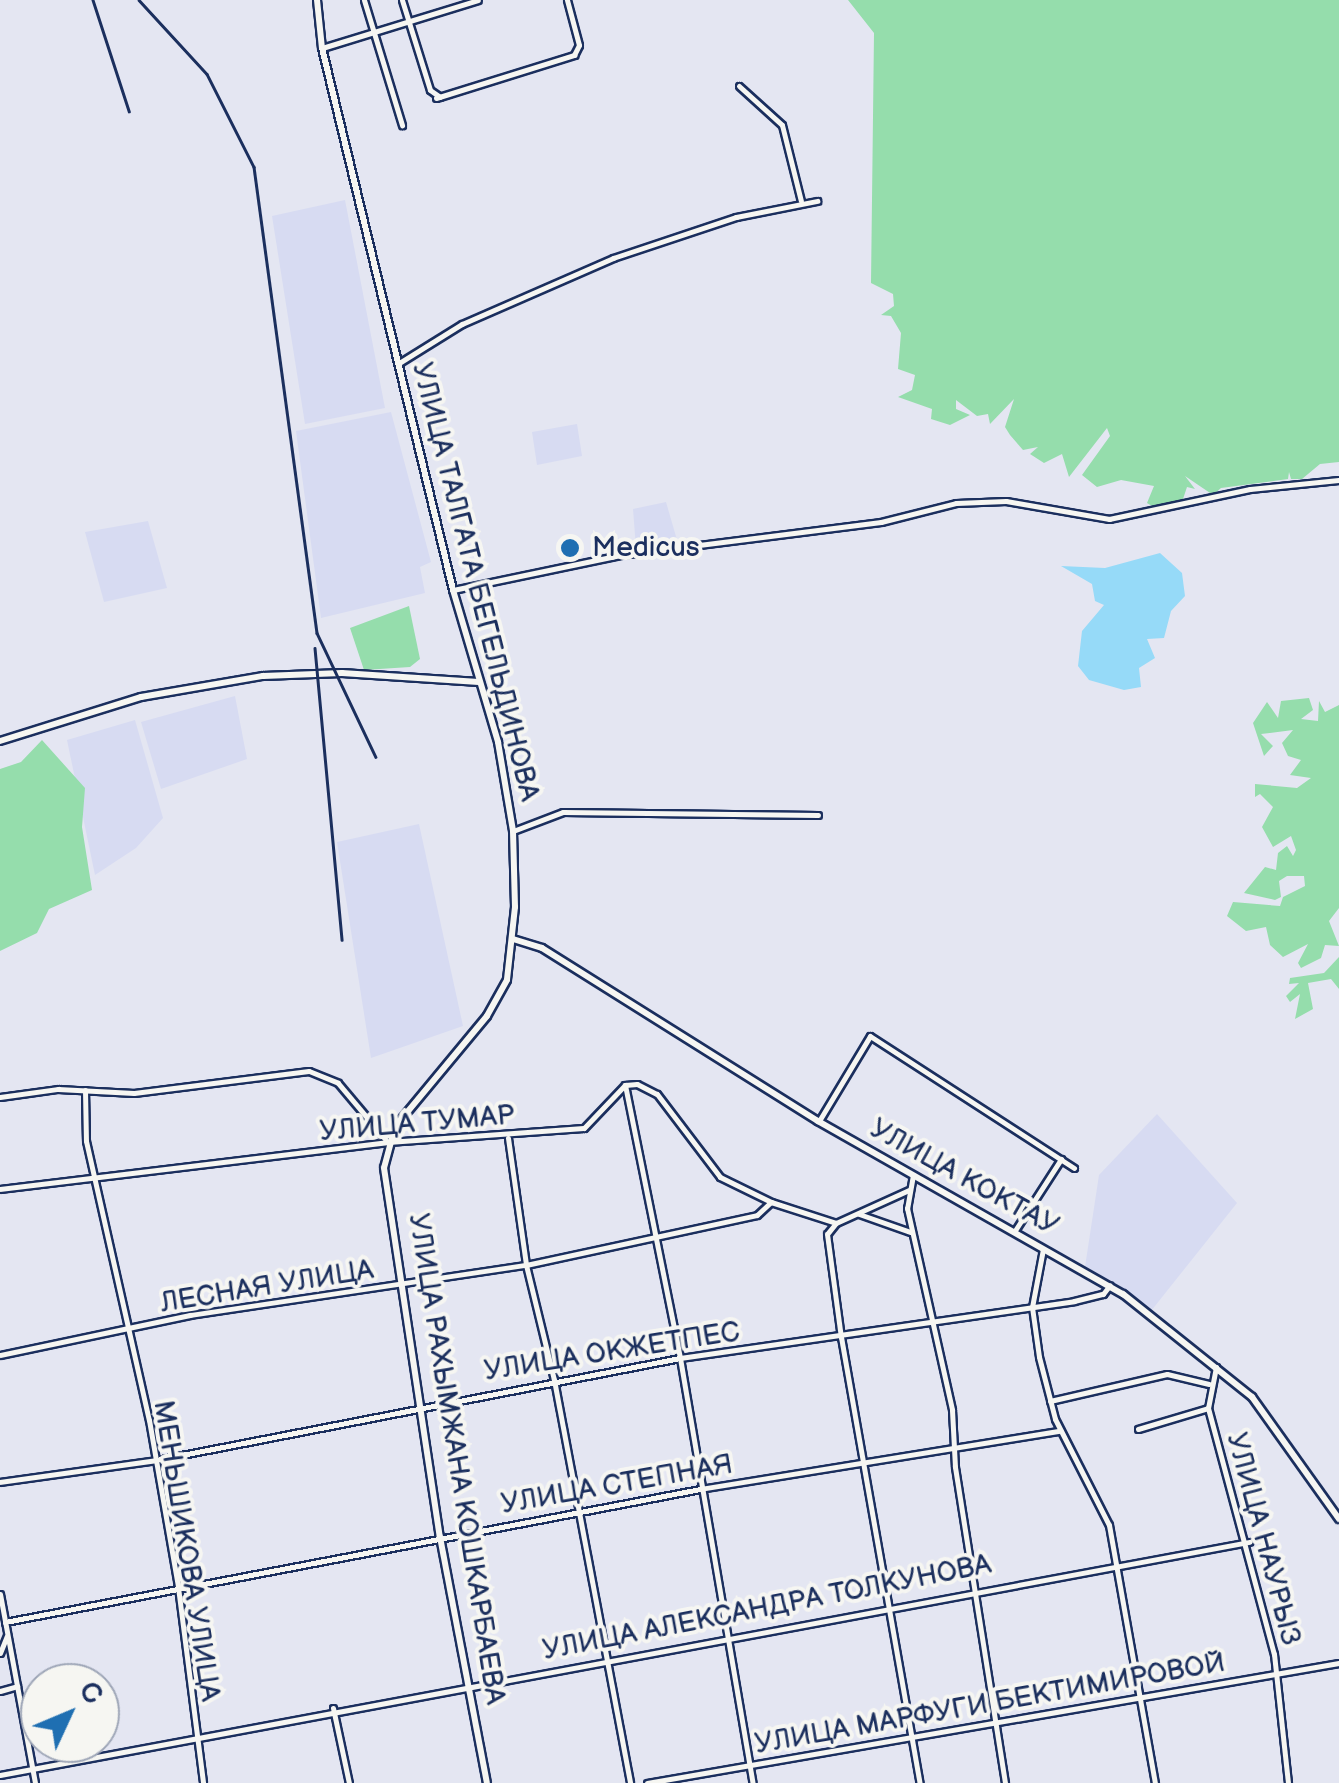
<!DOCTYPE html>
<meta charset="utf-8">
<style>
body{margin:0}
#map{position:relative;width:1339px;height:1783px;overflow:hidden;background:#e4e6f2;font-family:"Balsamiq Sans",sans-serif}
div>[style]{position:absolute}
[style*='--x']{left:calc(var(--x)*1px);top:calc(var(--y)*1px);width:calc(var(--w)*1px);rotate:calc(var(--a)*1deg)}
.built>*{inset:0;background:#d7dbf2}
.green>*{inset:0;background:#95ddac}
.water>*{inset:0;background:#96daf8}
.roads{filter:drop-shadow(2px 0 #1b2f5e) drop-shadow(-2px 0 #1b2f5e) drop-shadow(0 2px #1b2f5e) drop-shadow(0 -2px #1b2f5e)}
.street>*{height:5px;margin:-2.5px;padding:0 2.5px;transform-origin:2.5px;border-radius:2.5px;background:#f6f6f2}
.secondary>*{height:6px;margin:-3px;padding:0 3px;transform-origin:3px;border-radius:3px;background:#f6f6f2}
.rail>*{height:2.5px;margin:-1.25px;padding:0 1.25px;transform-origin:1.25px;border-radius:1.25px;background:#1b2f5e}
.dots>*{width:28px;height:28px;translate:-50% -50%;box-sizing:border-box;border:5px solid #f6f6f2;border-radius:50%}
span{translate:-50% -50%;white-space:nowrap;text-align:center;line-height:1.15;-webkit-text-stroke:8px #f6f6f2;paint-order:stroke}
.poi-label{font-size:28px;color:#1b2f5e}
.left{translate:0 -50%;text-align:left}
.street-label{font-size:28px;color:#1b2f5e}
.north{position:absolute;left:20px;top:1663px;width:100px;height:100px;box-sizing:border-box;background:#f6f6f2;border:2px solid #9ea6b7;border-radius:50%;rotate:46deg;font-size:28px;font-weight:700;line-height:40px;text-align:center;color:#1b2f5e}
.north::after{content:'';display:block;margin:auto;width:35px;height:45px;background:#1f6fb2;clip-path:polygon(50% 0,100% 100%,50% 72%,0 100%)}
</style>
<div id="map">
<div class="built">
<div style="clip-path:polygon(345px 200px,385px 408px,305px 424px,272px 216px)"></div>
<div style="clip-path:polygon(391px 412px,431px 562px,420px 567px,425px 593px,321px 618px,296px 431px)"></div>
<div style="clip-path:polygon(577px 424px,582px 456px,537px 465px,532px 432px)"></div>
<div style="clip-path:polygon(666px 502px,677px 540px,636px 548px,633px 509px)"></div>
<div style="clip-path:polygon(148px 521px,167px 588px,104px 602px,85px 532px)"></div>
<div style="clip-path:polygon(235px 696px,247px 759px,161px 789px,141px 722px)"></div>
<div style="clip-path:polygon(135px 720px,163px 818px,136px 848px,95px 875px,67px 740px)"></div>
<div style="clip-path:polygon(419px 824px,463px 1026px,371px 1058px,337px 842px)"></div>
<div style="clip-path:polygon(1157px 1114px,1237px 1203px,1151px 1311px,1085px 1267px,1099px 1175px)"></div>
</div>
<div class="green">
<div style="clip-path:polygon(848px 0,1339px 0,1339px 462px,1320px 464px,1302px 479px,1291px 479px,1289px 472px,1288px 479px,1221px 488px,1213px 495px,1185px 476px,1195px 489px,1187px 487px,1182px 502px,1157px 509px,1147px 503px,1154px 486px,1121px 480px,1097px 487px,1082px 475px,1110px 436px,1107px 428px,1069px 477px,1062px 454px,1044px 463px,1030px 454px,1038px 447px,1023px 450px,1010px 435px,1005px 427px,1014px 399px,990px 424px,988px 414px,977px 416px,956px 400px,956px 409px,970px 415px,950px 425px,931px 419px,932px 409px,898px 397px,912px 390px,915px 375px,898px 369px,901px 333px,891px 316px,881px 315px,894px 306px,893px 294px,871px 283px,874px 33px)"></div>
<div style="clip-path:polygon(409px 606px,420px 659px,410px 667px,364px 670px,350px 628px)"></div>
<div style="clip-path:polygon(1309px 698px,1313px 710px,1301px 719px,1318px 721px,1319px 701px,1325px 712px,1339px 705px,1339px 908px,1329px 921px,1339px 946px,1325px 945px,1321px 958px,1301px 968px,1298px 963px,1308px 944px,1283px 957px,1270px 945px,1266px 927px,1246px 931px,1227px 916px,1233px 902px,1280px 906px,1283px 897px,1305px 886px,1304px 876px,1287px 876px,1279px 881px,1281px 897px,1275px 900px,1244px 893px,1265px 867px,1276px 870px,1278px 853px,1287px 846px,1293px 856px,1296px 850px,1291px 836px,1273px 847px,1262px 827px,1273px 807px,1260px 794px,1255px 797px,1255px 784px,1297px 788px,1311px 778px,1290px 775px,1301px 760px,1288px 756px,1282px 743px,1293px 730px,1261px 734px,1273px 746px,1264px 756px,1253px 723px,1267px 702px,1278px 718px,1281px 701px)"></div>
<div style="clip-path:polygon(42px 740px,85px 788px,82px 827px,92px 890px,49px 909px,37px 933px,0 951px,0 769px,21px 762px)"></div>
<div style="clip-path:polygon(1339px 957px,1339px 989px,1331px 979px,1308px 983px,1313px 1009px,1295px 1019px,1300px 994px,1290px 1002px,1286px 996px,1299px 983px,1289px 984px,1290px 978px,1324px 973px)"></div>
</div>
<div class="water">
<div style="clip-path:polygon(1160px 553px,1182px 573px,1185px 596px,1171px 611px,1164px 638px,1147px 639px,1155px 658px,1139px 668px,1141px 687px,1124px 690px,1089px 680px,1078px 666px,1082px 631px,1104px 605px,1095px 601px,1092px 584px,1061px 566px,1105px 568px)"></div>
</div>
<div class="roads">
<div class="street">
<div style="--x:364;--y:0;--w:131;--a:73.1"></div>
<div style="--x:402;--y:0;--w:94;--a:72.7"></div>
<div style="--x:430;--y:90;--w:12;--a:35"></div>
<div style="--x:322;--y:48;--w:163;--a:-17.1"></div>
<div style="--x:739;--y:86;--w:58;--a:42.2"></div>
<div style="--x:782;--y:125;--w:78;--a:76"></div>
<div style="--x:436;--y:98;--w:145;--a:-17.3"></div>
<div style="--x:574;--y:55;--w:11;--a:-63"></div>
<div style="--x:579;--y:45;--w:47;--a:-104.9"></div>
<div style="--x:399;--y:363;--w:74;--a:-31.8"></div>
<div style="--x:462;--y:324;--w:165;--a:-23.6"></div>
<div style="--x:613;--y:258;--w:130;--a:-18.4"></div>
<div style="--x:736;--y:217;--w:83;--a:-11.2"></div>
<div style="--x:453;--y:590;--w:171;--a:-11.8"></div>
<div style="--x:620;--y:555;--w:263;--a:-7.2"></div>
<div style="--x:881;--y:522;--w:77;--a:-14.2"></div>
<div style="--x:956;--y:503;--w:50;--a:-2.3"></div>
<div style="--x:1006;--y:501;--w:105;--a:9.9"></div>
<div style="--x:1109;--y:519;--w:144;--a:-12"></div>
<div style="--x:1250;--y:489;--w:89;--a:-5.8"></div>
<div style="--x:513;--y:831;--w:53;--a:-20.8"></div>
<div style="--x:563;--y:812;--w:255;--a:0.7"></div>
<div style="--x:625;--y:1085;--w:278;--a:78.6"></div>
<div style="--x:680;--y:1358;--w:431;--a:80.3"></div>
<div style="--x:85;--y:1090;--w:51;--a:88.9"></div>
<div style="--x:86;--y:1141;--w:286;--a:77.3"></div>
<div style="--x:149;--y:1420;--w:169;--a:80.1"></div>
<div style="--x:178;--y:1587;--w:198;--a:82.7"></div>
<div style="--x:0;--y:1097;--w:59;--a:-7.9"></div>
<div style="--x:58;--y:1089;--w:76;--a:3"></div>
<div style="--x:134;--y:1093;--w:176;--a:-7.2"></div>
<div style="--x:309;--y:1071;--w:31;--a:22"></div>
<div style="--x:338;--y:1083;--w:75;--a:49.9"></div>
<div style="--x:819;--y:1121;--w:99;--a:-59"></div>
<div style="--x:870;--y:1036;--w:243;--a:32.9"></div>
<div style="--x:508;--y:1138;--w:128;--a:81.9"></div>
<div style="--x:526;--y:1265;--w:118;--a:76.3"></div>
<div style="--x:554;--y:1380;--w:410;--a:79.3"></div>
<div style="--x:913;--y:1175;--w:34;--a:100"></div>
<div style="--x:907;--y:1208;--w:207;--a:77.4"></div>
<div style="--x:952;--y:1410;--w:57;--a:87"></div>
<div style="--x:955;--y:1467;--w:320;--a:81"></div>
<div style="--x:0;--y:1189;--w:391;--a:-6.9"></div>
<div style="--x:388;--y:1142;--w:196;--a:-4.1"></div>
<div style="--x:584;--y:1128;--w:59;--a:-46.4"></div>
<div style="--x:625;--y:1085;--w:12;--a:-5"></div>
<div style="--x:637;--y:1084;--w:22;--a:27"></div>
<div style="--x:657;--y:1094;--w:104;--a:52.8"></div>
<div style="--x:720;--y:1177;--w:57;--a:26.1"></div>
<div style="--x:771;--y:1202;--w:68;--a:17.9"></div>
<div style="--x:836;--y:1223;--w:80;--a:-24.3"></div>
<div style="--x:859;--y:1214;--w:54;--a:19.4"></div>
<div style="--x:836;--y:1223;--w:14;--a:129"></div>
<div style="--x:827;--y:1234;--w:104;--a:82.3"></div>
<div style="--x:841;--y:1337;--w:453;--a:80"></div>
<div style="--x:1014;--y:1232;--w:87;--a:-57.2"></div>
<div style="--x:1043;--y:1249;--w:59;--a:100.7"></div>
<div style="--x:1032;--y:1307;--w:50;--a:82"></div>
<div style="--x:1039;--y:1357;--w:64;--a:75.5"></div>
<div style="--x:1055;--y:1419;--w:119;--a:63"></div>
<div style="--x:1109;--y:1525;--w:262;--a:79.9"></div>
<div style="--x:0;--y:1355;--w:194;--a:-11.9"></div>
<div style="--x:190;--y:1315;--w:340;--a:-8.5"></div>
<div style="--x:526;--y:1265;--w:236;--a:-12.2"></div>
<div style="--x:757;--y:1215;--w:19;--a:-43"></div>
<div style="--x:1216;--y:1367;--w:42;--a:101"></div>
<div style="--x:1208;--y:1408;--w:255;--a:75"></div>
<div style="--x:1274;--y:1654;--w:130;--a:83.8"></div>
<div style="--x:1050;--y:1401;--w:120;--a:-13"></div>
<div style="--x:1167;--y:1374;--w:43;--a:13.4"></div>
<div style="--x:1138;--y:1429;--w:73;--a:-16.7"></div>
<div style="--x:0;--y:1482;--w:158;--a:-8"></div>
<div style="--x:156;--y:1460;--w:534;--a:-11.02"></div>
<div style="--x:680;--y:1358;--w:398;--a:-8.2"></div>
<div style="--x:1074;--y:1301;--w:30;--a:-14"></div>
<div style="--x:1103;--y:1294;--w:11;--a:-52"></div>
<div style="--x:0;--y:1594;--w:192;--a:79.5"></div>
<div style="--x:5;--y:1622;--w:708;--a:-10.83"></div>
<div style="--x:700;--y:1489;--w:365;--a:-9.2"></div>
<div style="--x:0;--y:1653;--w:18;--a:-68"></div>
<div style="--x:0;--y:1691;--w:18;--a:-16"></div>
<div style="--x:333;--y:1708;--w:77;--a:78"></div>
<div style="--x:0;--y:1775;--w:1271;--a:-10.57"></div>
<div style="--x:647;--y:1783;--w:702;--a:-9.84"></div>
</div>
<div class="secondary">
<div style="--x:317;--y:0;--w:48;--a:84.1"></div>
<div style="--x:322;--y:48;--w:558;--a:76.41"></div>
<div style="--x:453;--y:590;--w:159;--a:73.5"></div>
<div style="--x:498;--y:742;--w:90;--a:80.4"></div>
<div style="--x:513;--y:831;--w:76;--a:88.5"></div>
<div style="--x:515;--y:907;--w:73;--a:96.3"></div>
<div style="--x:507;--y:980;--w:41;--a:119.1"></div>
<div style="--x:487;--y:1016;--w:144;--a:129.7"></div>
<div style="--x:395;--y:1127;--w:42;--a:105"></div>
<div style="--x:384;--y:1168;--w:373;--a:81.4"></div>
<div style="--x:440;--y:1537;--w:250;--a:79.2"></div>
<div style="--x:0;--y:741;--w:148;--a:-17.3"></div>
<div style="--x:141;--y:697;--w:124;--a:-9.8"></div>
<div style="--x:263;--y:676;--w:79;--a:-2.2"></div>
<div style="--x:342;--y:673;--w:137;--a:3.8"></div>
<div style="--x:513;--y:939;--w:30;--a:17"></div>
<div style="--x:542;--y:948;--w:326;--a:32.1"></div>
<div style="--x:818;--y:1121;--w:351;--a:29.6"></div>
<div style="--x:1123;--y:1294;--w:165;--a:38.6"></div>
<div style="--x:1252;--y:1397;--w:150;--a:54.5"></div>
</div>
</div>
<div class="rail">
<div style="--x:93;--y:0;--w:117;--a:72"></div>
<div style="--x:139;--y:0;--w:100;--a:47.4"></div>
<div style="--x:207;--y:74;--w:104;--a:63.2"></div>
<div style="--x:254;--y:167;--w:470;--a:82.3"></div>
<div style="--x:317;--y:633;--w:137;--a:64.6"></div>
<div style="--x:315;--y:648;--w:293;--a:84.7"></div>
</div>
<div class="dots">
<div style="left:570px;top:548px;background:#1f6fb2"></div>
</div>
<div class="poi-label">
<span class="left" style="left:592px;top:548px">Medicus</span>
</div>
<div class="street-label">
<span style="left:475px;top:582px;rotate:76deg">УЛИЦА ТАЛГАТА БЕГЕЛЬДИНОВА</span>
<span style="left:417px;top:1124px;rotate:-5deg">УЛИЦА ТУМАР</span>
<span style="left:964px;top:1178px;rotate:29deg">УЛИЦА КОКТАУ</span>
<span style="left:267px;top:1287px;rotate:-9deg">ЛЕСНАЯ УЛИЦА</span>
<span style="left:612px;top:1352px;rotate:-9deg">УЛИЦА ОКЖЕТПЕС</span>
<span style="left:456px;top:1459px;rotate:81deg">УЛИЦА РАХЫМЖАНА КОШКАРБАЕВА</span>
<span style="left:617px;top:1485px;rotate:-10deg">УЛИЦА СТЕПНАЯ</span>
<span style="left:1263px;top:1539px;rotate:75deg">УЛИЦА НАУРЫЗ</span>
<span style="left:186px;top:1551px;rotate:81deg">МЕНЬШИКОВА УЛИЦА</span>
<span style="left:767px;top:1608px;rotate:-11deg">УЛИЦА АЛЕКСАНДРА ТОЛКУНОВА</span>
<span style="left:990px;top:1704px;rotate:-10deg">УЛИЦА МАРФУГИ БЕКТИМИРОВОЙ</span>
</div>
<div class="north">С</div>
</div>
